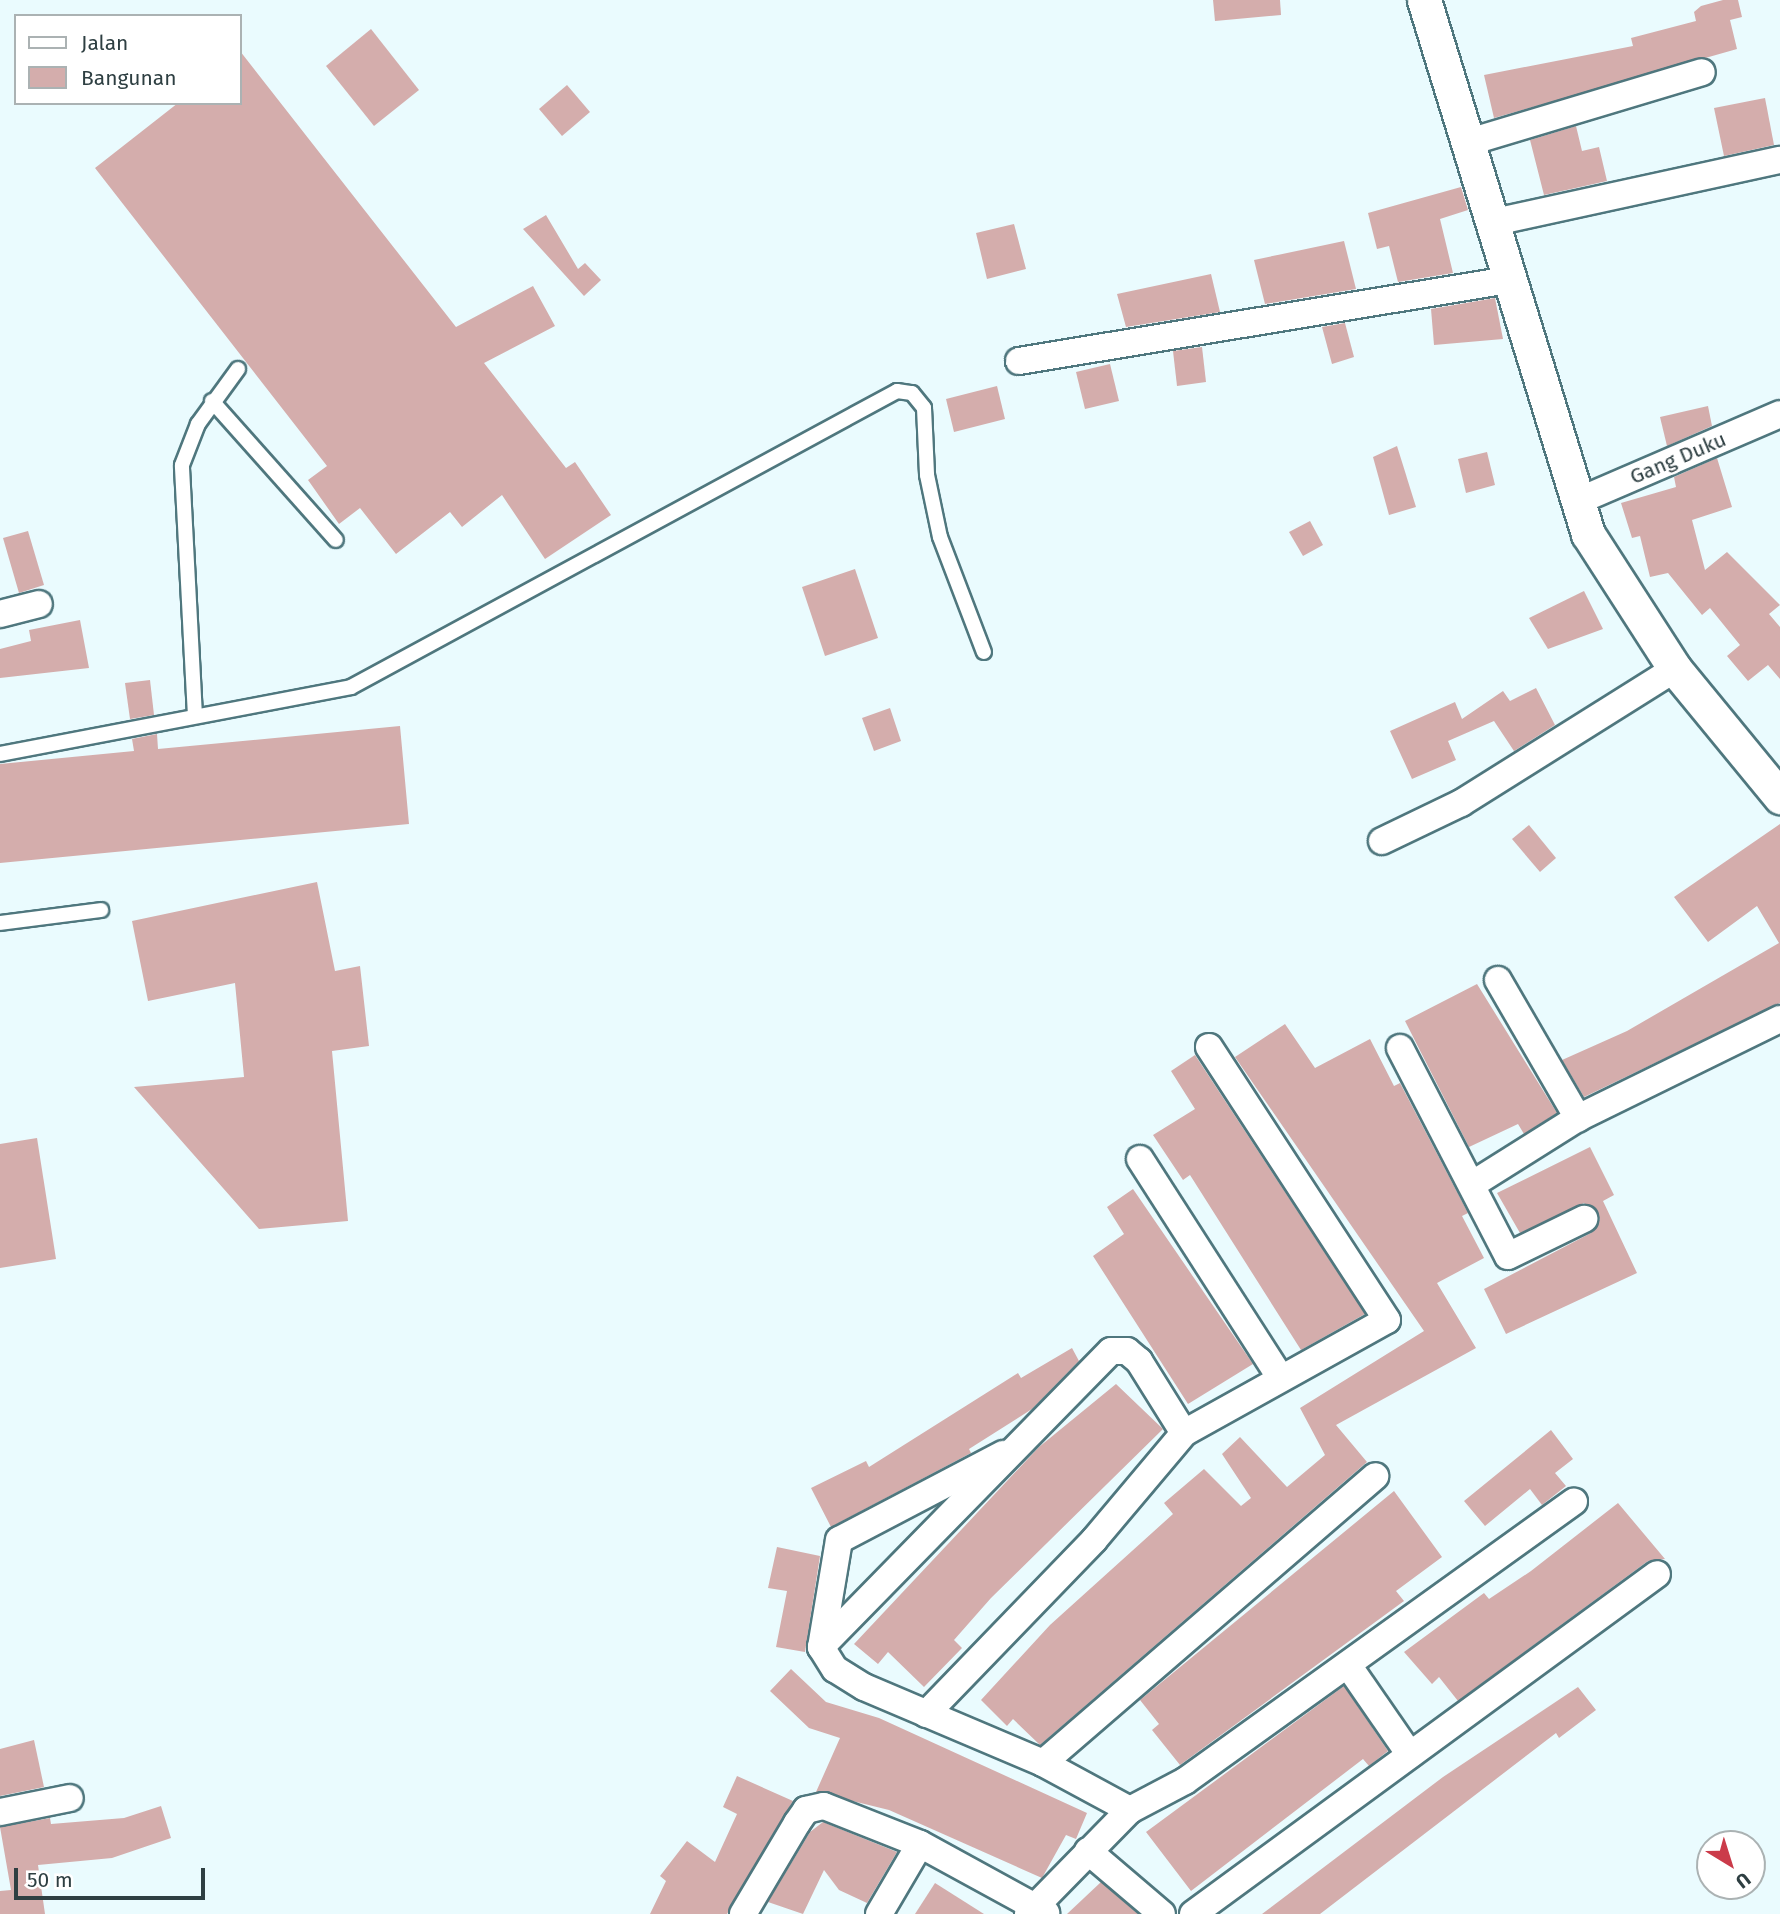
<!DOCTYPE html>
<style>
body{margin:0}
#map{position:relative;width:1780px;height:1914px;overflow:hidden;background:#eafbfe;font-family:"Fira Sans",sans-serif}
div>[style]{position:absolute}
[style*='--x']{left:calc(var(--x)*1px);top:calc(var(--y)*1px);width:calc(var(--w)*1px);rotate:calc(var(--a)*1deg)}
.building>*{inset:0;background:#d4adac}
.roads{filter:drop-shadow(2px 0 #4f777e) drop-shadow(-2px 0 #4f777e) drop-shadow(0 2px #4f777e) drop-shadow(0 -2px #4f777e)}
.service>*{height:14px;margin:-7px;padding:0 7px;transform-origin:7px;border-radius:7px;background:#fff}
.minor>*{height:26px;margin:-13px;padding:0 13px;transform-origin:13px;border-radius:13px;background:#fff}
.tertiary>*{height:33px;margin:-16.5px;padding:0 16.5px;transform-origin:16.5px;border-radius:16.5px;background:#fff}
span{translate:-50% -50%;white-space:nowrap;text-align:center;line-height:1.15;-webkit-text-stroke:5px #fff;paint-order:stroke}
.street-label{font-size:21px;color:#2e3f42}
.legend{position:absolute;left:14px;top:14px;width:228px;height:91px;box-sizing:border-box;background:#fff;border:2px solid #abb2b3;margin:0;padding:9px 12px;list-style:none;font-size:21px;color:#2e3f42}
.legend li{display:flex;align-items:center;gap:14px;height:35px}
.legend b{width:35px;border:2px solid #abb2b3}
.north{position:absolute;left:1696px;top:1830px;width:70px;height:70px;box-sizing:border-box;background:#fff;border:2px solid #abb2b3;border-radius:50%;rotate:142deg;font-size:19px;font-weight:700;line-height:28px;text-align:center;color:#2e3f42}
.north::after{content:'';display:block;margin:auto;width:24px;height:32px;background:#cb3b4a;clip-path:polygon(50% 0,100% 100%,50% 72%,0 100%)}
.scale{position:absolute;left:14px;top:1868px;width:191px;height:32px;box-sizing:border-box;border:4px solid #2e3f42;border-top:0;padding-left:9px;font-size:21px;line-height:24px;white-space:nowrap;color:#2e3f42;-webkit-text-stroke:5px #fff;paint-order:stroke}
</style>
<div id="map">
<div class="building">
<div style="clip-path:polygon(1213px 0,1280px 0,1281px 15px,1215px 21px)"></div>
<div style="clip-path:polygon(1723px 0,1738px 0,1742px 17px,1730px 20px,1737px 49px,1494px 118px,1484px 75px,1633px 46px,1631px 38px,1696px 21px,1694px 12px,1701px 6px)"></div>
<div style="clip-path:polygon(371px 29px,419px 90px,374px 126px,326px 66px)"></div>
<div style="clip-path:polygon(240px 51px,456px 327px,533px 286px,555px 326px,484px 363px,566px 468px,575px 462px,611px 515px,545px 559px,502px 495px,462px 527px,450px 512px,396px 554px,360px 508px,339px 524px,308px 480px,327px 466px,95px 168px,178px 103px,240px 103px)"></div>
<div style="clip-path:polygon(567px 85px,590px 112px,562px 136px,539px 109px)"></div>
<div style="clip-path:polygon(1765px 98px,1774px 145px,1724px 156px,1714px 108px)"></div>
<div style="clip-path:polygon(1576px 126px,1582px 151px,1599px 147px,1607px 181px,1544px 195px,1530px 140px)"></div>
<div style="clip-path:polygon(1461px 187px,1468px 210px,1440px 219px,1453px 273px,1398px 282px,1389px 246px,1377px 249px,1368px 213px)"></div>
<div style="clip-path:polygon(546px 215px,578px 269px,585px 263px,601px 280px,584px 296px,523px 229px)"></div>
<div style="clip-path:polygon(1014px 224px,1026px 269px,987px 279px,976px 233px)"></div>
<div style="clip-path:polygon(1344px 241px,1356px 289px,1265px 304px,1254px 260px)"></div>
<div style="clip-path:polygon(1211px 274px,1220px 312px,1126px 327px,1117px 294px)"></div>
<div style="clip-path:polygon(1495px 298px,1503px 339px,1434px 345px,1431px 309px)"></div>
<div style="clip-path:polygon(1345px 323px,1354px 357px,1332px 364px,1322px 327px)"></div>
<div style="clip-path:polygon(1202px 347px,1206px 382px,1177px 386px,1173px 351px)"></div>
<div style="clip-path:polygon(1110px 364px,1119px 401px,1085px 409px,1076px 372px)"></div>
<div style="clip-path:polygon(997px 386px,1005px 419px,954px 432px,946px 399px)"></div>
<div style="clip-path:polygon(1708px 406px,1712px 426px,1667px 446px,1660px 417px)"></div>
<div style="clip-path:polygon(1397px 446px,1416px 507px,1389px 515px,1373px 457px)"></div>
<div style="clip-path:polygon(1487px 452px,1495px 485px,1466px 493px,1458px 459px)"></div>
<div style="clip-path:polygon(1717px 458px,1732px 507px,1692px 520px,1705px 570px,1727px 552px,1780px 605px,1769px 614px,1780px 627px,1780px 679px,1768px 665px,1748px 681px,1727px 656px,1740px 645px,1710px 608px,1702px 615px,1668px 573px,1650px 577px,1640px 536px,1632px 538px,1621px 503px,1676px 487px,1674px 477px)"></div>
<div style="clip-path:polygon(1310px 521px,1323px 545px,1303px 556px,1289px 532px)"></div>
<div style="clip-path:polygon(28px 531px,44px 585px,19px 593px,3px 538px)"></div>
<div style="clip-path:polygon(855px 569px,878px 638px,825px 656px,802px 587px)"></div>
<div style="clip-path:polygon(1584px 591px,1603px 629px,1548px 649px,1529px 618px)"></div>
<div style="clip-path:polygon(80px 620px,89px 668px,0 678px,0 649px,31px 641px,29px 630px)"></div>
<div style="clip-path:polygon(150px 680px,154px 715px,130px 719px,125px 683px)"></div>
<div style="clip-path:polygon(1536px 688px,1555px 725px,1514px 751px,1494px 721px,1448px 741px,1456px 760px,1412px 779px,1390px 731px,1455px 702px,1462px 719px,1503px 691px,1510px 701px)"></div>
<div style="clip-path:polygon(890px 708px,901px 741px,874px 751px,862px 718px)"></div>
<div style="clip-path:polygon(400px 726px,409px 824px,0 863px,0 764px,134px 751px,132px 739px,157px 734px,158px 749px)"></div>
<div style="clip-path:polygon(1780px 824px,1780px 1003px,1584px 1097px,1562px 1060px,1627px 1031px,1779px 943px,1757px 906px,1708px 942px,1674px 897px)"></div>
<div style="clip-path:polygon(1529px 825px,1556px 858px,1540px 872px,1512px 839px)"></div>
<div style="clip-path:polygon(317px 882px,335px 971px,360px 966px,369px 1046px,332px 1051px,348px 1221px,259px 1229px,134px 1087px,244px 1077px,235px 983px,148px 1001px,132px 921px)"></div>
<div style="clip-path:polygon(1477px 984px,1557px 1113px,1524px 1134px,1518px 1124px,1469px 1147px,1405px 1021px)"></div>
<div style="clip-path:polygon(1285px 1024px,1315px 1068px,1370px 1039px,1394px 1086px,1400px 1083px,1468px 1213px,1462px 1216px,1484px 1258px,1437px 1283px,1476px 1348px,1336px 1425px,1367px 1462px,1040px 1745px,1013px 1719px,1007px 1726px,981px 1700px,1050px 1625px,1173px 1514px,1164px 1503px,1204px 1469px,1241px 1506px,1251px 1498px,1222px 1454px,1240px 1437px,1287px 1487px,1325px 1455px,1300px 1408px,1424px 1331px,1235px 1057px)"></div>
<div style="clip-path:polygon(1195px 1055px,1365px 1314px,1301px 1350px,1190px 1175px,1183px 1180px,1153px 1135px,1195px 1109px,1171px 1071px)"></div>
<div style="clip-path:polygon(37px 1138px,56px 1259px,0 1268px,0 1144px)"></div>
<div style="clip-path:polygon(1590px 1147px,1614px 1195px,1603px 1201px,1637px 1273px,1506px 1334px,1484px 1289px,1591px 1233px,1600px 1219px,1584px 1203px,1520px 1233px,1497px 1193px)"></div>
<div style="clip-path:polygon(1133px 1189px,1253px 1364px,1188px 1404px,1093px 1256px,1124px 1234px,1107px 1207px)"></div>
<div style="clip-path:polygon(1072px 1348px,1079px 1361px,1032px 1409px,969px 1449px,971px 1453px,831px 1527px,811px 1488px,866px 1461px,869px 1467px,1018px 1373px,1021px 1378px)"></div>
<div style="clip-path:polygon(1116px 1384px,1163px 1429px,991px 1598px,954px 1640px,962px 1648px,924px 1687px,888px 1652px,878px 1664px,854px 1644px,1039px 1447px)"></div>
<div style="clip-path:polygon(1551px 1430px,1573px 1459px,1555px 1473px,1566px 1486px,1542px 1505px,1530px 1489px,1485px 1526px,1464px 1501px)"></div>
<div style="clip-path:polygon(1394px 1491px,1442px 1557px,1396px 1591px,1404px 1601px,1180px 1765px,1152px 1730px,1159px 1724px,1140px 1700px)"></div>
<div style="clip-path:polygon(1618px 1503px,1665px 1559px,1648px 1561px,1458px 1701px,1439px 1677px,1432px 1684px,1404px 1652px,1484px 1593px,1489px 1599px,1531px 1571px)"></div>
<div style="clip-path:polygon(777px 1547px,820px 1556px,805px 1652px,776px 1647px,787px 1591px,768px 1588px)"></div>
<div style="clip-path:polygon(791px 1669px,826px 1702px,879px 1718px,1087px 1813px,1076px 1839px,1066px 1835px,1042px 1878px,889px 1810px,816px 1792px,840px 1738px,809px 1728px,770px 1691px)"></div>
<div style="clip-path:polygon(1344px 1686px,1388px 1751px,1369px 1766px,1363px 1759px,1191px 1891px,1146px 1832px)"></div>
<div style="clip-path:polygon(1578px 1687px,1596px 1710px,1559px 1738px,1556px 1733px,1320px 1914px,1262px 1914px,1443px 1777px)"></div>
<div style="clip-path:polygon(34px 1740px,44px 1787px,0 1796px,0 1749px)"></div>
<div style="clip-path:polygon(737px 1776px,793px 1801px,727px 1914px,650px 1914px,666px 1881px,660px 1876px,687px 1841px,715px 1862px,737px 1814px,723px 1807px)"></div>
<div style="clip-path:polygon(161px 1806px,171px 1838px,112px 1858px,38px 1865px,45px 1914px,0 1914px,0 1891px,11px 1890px,0 1827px,50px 1818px,51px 1824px,124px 1818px)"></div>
<div style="clip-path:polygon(823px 1822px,897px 1852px,867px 1903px,839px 1890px,824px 1870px,803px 1914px,768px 1902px,810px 1832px)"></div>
<div style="clip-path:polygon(1101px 1882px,1138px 1914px,1067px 1914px)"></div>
<div style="clip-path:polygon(935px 1883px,984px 1914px,915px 1914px)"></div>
</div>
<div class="roads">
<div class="service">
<div style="--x:212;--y:401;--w:186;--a:48.3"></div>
<div style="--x:195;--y:716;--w:251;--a:-93"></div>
<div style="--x:182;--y:465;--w:44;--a:-68.7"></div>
<div style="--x:198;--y:424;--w:68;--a:-54"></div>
<div style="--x:0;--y:754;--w:357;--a:-10.8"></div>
<div style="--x:351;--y:687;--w:621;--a:-28.46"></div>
<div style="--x:897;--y:391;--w:15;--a:8"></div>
<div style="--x:912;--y:393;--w:19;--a:51"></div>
<div style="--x:924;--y:408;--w:67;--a:87.4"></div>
<div style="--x:927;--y:475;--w:63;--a:78.2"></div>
<div style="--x:940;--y:537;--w:123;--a:69.1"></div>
<div style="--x:0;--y:923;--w:102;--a:-7.3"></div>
</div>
<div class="minor">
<div style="--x:1466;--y:143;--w:246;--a:-16.7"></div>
<div style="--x:1490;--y:223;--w:297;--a:-12.3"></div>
<div style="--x:1019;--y:361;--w:495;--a:-9.4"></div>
<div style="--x:1576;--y:502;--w:222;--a:-23.3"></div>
<div style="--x:0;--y:614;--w:40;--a:-14.4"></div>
<div style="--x:1382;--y:841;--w:88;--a:-25.7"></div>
<div style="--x:1461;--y:803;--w:252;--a:-32.1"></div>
<div style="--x:1498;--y:980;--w:160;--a:59.9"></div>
<div style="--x:1400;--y:1048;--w:234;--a:62.6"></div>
<div style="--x:1508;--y:1256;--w:85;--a:-26"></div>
<div style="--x:1140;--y:1159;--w:259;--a:57.3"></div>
<div style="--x:1473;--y:1184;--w:124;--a:-32.2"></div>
<div style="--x:1578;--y:1118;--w:225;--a:-26.1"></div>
<div style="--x:1003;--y:1454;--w:185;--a:152.3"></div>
<div style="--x:839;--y:1540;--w:109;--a:99.5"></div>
<div style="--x:821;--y:1647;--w:26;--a:58"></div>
<div style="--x:835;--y:1669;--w:34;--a:32"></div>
<div style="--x:864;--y:1687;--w:194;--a:23"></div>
<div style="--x:1043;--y:1763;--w:99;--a:28.4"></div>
<div style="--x:821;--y:1647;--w:414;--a:-45.6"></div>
<div style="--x:1111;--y:1351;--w:16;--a:0"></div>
<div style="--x:1127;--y:1351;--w:16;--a:40"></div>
<div style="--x:1139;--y:1361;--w:85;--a:58"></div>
<div style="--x:1348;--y:1665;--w:109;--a:55.4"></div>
<div style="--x:926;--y:1714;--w:242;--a:-46"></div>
<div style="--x:1094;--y:1540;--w:140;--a:-49.9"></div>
<div style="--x:1184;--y:1433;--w:232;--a:-29.1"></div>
<div style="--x:1387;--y:1320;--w:326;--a:-123.1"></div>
<div style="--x:1043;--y:1763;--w:439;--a:-40.8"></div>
<div style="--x:0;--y:1812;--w:71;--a:-11.3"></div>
<div style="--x:1088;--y:1851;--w:97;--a:40.4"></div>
<div style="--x:743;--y:1914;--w:106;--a:-59.3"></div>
<div style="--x:797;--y:1823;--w:16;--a:-55"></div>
<div style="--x:806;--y:1810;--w:18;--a:-13"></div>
<div style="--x:824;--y:1806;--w:103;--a:21.6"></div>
<div style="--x:920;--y:1844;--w:144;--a:28.7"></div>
<div style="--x:879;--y:1914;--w:81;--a:-59.6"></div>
<div style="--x:1028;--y:1914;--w:146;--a:-45.6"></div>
<div style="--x:1130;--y:1810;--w:62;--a:-27.8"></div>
<div style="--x:1185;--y:1781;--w:479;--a:-35.7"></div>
<div style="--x:1193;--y:1914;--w:575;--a:-36.23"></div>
</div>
<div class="tertiary">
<div style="--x:1424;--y:0;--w:559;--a:72.93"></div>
<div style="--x:1588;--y:534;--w:161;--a:57.2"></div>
<div style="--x:1675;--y:669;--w:166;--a:50.6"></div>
</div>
</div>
<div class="street-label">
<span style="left:1678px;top:458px;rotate:-23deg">Gang Duku</span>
</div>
<ul class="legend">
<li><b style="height:9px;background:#fff"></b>Jalan</li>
<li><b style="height:19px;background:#d4adac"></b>Bangunan</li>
</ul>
<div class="north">U</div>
<div class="scale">50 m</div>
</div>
